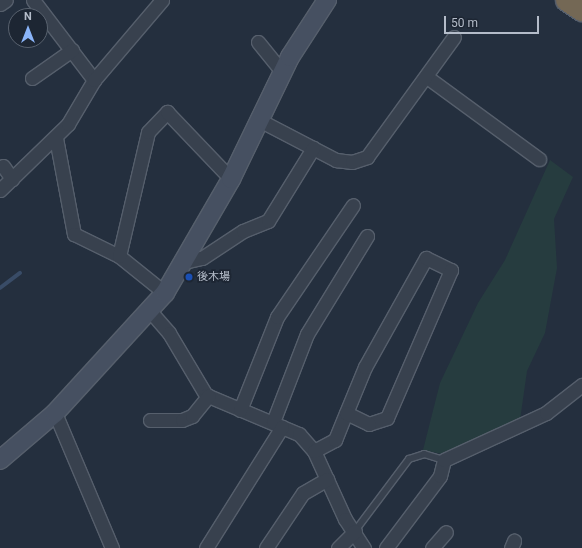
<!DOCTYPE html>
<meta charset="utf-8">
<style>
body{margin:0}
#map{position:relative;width:582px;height:548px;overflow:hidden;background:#242f3e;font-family:Roboto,"Noto Sans JP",sans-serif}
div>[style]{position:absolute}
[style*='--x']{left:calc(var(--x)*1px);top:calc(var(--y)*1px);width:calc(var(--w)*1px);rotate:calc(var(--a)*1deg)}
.green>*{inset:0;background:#263c3f}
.stream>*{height:4px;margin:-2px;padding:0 2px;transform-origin:2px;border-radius:2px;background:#394c67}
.roads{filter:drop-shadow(1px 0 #565f6c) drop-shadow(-1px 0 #565f6c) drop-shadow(0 1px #565f6c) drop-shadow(0 -1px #565f6c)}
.lane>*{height:6px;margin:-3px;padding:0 3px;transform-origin:3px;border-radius:3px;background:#38414e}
.street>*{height:13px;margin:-6.5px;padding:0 6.5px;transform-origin:6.5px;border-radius:6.5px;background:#38414e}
.secondary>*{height:18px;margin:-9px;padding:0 9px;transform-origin:9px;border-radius:9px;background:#465061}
.highway>*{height:22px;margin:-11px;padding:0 11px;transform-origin:11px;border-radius:11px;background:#746855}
.dots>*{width:11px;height:11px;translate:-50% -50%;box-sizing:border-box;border:2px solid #1d2633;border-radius:50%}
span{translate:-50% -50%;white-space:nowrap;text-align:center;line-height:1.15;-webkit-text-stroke:3.5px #1d2633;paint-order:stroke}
.poi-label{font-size:11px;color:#b4bcc9}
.left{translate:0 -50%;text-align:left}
.north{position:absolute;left:8px;top:8px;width:40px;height:40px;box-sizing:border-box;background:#1d2633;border:1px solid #59626f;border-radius:50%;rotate:0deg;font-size:11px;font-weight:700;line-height:16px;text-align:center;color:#b4bcc9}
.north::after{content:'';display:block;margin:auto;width:14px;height:18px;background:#8ab4f8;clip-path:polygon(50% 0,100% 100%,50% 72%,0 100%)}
.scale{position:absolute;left:444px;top:16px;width:95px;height:18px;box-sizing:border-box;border:2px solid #b4bcc9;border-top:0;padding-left:5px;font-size:12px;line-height:14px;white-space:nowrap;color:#b4bcc9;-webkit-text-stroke:3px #1d2633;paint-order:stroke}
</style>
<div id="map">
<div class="green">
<div style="clip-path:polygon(550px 160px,573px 177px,554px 219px,557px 268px,545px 333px,527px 371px,520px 420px,452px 456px,423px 450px,440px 383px,478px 303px,505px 260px)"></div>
</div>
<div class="stream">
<div style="--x:0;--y:288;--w:25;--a:-37"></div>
</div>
<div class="roads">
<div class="lane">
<div style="--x:355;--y:531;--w:90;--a:-53.1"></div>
<div style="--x:409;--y:459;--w:16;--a:-18"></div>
<div style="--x:424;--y:454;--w:21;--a:17"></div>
</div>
<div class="street">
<div style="--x:33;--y:0;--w:101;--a:52.7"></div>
<div style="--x:0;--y:4;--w:7;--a:-34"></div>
<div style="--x:258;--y:42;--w:38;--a:51"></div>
<div style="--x:427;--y:77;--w:139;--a:36.2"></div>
<div style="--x:32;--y:78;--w:49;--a:-35"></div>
<div style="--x:261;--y:121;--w:85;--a:27.5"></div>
<div style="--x:336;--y:160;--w:16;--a:7"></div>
<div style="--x:352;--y:162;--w:16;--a:-18"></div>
<div style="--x:367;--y:157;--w:148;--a:-54.1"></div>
<div style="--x:56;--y:138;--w:98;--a:79.4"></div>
<div style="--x:74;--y:234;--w:50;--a:26.1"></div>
<div style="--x:119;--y:256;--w:59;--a:38.8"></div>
<div style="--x:3;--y:166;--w:16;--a:55"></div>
<div style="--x:0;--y:190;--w:95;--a:-44.1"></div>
<div style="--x:68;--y:124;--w:51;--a:-59.4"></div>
<div style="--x:94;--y:80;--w:105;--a:-49.6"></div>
<div style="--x:119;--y:256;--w:127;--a:-76.8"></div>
<div style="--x:148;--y:132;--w:28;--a:-46"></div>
<div style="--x:167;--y:112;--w:93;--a:46.3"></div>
<div style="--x:184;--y:262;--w:18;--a:-13"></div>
<div style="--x:202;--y:258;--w:49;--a:-33.4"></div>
<div style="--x:243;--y:231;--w:27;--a:-22"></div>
<div style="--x:268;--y:221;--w:86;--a:-58.3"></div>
<div style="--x:150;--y:311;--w:29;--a:49"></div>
<div style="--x:169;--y:333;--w:72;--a:59.2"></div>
<div style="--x:206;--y:395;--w:101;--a:22.8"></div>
<div style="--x:299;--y:434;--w:23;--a:49"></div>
<div style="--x:314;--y:451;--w:75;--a:65.5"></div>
<div style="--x:345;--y:519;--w:35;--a:57"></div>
<div style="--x:240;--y:410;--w:100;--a:-68.3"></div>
<div style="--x:277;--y:317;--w:135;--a:-55.8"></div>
<div style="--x:55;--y:413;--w:147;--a:67.1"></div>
<div style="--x:150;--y:420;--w:32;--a:0"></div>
<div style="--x:182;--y:420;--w:11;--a:-22"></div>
<div style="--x:192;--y:416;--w:26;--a:-51"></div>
<div style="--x:273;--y:422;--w:94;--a:-68.9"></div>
<div style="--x:307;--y:334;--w:115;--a:-58.5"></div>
<div style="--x:314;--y:451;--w:24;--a:-28"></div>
<div style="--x:335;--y:440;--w:29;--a:-68"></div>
<div style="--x:346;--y:413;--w:50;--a:-67.6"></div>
<div style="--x:365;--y:367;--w:125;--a:-60.8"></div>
<div style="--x:426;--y:258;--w:28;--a:26"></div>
<div style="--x:451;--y:270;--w:161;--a:113.4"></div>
<div style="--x:387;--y:418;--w:19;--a:162"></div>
<div style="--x:369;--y:424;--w:25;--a:-154"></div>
<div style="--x:206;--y:548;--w:143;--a:-57.9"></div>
<div style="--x:266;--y:548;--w:66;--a:-56.1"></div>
<div style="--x:303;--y:493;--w:28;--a:-30"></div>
<div style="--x:338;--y:548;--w:24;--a:-45"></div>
<div style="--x:386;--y:548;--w:90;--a:-53.1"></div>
<div style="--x:440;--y:476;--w:16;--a:-76"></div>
<div style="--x:444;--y:460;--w:112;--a:-24.7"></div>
<div style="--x:546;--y:413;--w:46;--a:-37.9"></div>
<div style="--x:432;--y:548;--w:21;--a:-49"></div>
<div style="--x:511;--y:548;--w:8;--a:-67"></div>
</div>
<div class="secondary">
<div style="--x:0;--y:460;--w:72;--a:-40.5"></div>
<div style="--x:55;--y:413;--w:163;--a:-47.5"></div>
<div style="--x:165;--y:293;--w:132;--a:-59.9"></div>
<div style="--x:231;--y:179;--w:136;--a:-64.2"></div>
<div style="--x:290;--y:57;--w:68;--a:-57"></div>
</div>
<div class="highway">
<div style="--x:567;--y:0;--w:18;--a:34"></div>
</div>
</div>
<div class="dots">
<div style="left:189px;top:277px;background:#1a4fb4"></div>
</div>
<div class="poi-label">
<span class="left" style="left:197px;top:277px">後木場</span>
</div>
<div class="north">N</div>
<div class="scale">50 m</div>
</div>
